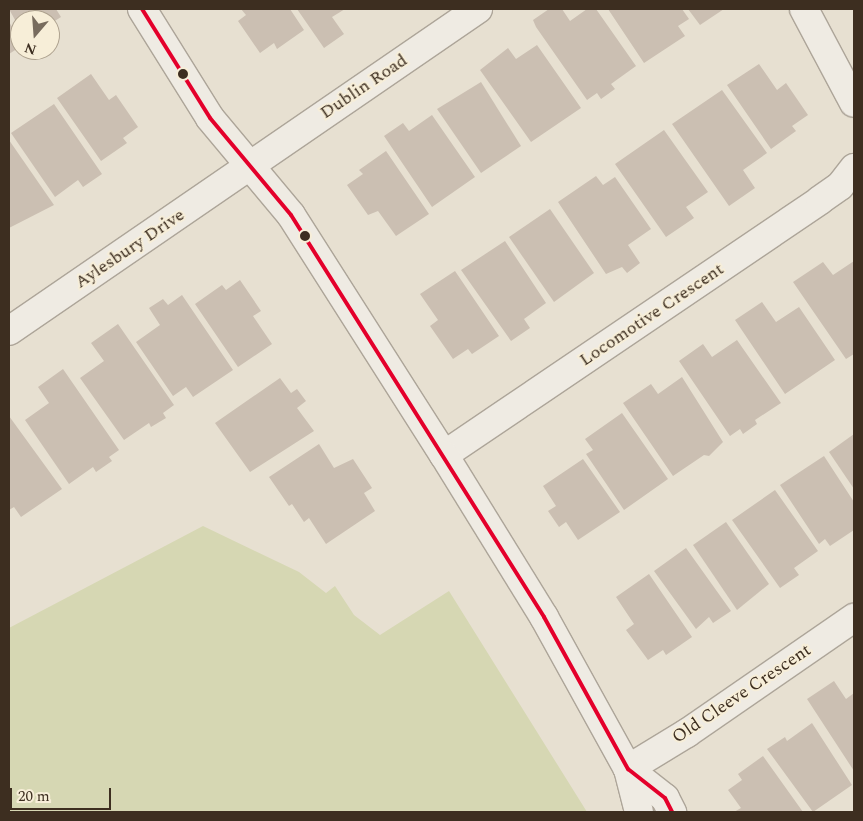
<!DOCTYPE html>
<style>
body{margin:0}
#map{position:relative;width:863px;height:821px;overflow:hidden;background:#e7e0d1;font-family:Spectral,serif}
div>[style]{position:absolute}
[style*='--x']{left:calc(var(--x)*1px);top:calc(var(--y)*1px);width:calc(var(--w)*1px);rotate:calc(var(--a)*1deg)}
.green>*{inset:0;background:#d6d7b3}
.building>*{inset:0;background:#cbbfb2}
.roads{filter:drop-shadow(1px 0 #ada599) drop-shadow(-1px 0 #ada599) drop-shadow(0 1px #ada599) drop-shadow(0 -1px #ada599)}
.street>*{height:28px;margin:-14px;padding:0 14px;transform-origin:14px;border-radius:14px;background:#efebe3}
.secondary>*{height:28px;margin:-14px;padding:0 14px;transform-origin:14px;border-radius:14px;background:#efebe3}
.bus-1>*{height:4px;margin:-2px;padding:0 2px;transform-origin:2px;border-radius:2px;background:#e4002b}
.dots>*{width:14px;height:14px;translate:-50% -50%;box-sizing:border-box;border:2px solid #f7eed8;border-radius:50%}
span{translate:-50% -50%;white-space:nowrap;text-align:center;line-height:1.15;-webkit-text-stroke:4px #f7eed8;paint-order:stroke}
.street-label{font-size:18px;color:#3d2e20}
.frame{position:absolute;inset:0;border:10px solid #3d2e20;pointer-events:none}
.north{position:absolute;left:10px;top:10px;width:50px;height:50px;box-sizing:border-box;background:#f7eed8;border:1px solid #ada18e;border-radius:50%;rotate:198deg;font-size:14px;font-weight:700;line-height:20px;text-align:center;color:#3d2e20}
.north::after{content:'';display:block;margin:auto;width:18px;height:22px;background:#786c5e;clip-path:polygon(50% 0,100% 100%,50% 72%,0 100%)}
.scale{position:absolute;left:10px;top:788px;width:101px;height:22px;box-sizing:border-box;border:2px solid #3d2e20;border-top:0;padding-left:6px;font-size:15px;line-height:18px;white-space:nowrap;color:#3d2e20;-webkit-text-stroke:4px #f7eed8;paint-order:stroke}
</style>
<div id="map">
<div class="green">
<div style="clip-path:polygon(203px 526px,299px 572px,326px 593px,335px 586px,354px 615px,380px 635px,449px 591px,587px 812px,9px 812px,9px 628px)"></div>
</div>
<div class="building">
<div style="clip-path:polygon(9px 9px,56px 9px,61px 17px,50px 24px,50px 20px,20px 20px,20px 29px)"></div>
<div style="clip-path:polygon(241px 9px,290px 9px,304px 30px,277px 49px,274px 43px,260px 53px,238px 21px,246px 15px)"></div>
<div style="clip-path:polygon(297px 9px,345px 9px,332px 17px,344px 34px,324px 48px)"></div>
<div style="clip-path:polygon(549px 9px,562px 9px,570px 21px,587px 9px,596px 9px,636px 66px,611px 84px,615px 89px,601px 99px,597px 93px,587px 100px,536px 27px,533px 20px)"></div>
<div style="clip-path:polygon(608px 9px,682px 9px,689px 19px,678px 26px,685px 36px,644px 63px)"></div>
<div style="clip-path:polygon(688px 9px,724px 9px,700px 25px)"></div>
<div style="clip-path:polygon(9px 22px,20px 39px,20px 47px,9px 54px)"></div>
<div style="clip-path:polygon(537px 45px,581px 108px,531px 142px,480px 70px,508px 48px,516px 59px)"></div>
<div style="clip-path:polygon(759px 64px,777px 90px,786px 83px,808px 115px,792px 126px,796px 131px,771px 149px,727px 85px)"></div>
<div style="clip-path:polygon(91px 74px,109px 100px,116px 95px,138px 127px,123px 138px,127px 143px,101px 161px,57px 98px)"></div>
<div style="clip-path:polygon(481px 82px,521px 146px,481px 173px,437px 109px)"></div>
<div style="clip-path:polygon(722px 90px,767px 153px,743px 170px,755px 188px,729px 206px,672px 124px)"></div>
<div style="clip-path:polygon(54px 104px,102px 174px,83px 187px,78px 180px,55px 197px,11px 133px)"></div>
<div style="clip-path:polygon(432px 115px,475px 177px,432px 207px,384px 136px,403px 123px,409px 131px)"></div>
<div style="clip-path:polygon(664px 130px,708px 192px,686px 207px,694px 218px,666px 237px,615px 164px)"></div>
<div style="clip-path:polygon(9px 140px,54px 205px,9px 228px)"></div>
<div style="clip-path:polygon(386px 151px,429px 214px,396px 236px,378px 211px,368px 215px,347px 185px,363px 174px,359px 170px)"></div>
<div style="clip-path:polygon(596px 176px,603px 185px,615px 177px,651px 229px,628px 245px,640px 263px,627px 273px,622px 267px,606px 274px,558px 202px)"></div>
<div style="clip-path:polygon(550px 209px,594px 273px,554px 302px,509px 237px)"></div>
<div style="clip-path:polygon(505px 241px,546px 303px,524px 319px,530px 328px,511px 341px,461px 270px)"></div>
<div style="clip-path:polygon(854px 261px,854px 354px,846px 359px,793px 282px,823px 262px,833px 275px)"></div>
<div style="clip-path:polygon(455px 271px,499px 336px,472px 354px,468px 349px,453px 359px,430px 326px,438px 320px,420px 294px)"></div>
<div style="clip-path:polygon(240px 280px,261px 311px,253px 316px,272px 344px,238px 367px,195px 304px,222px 285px,226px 290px)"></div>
<div style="clip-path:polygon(182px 295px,233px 370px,193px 397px,186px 387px,173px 396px,136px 342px,160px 325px,149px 308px,163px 299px,168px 305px)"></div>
<div style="clip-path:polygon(762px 302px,776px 322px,799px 307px,835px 360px,785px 394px,735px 320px)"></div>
<div style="clip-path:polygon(118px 324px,174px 405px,163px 413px,166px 418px,151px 427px,149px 423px,124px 440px,80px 378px,104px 361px,91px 343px)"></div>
<div style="clip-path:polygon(737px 340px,781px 403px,755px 420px,757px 424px,743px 434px,740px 429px,730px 436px,679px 361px,703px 344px,712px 357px)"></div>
<div style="clip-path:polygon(63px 369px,119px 450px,109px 457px,112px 461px,96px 472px,93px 467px,69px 484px,25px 420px,49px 403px,38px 387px)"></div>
<div style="clip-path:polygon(682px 377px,723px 442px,709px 456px,704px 455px,673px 476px,623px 403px,651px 384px,658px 394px)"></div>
<div style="clip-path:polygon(280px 378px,291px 393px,297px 389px,306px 401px,297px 408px,314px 431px,250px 472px,215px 423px)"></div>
<div style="clip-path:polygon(622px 413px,668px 479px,624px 510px,586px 454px,593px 450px,585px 439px)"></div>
<div style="clip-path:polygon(9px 416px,62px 489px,21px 517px,14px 507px,9px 510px)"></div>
<div style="clip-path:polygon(854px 434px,854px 489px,829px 452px)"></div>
<div style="clip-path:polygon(319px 444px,334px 468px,353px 459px,372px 488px,364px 493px,375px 511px,326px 544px,309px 518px,304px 522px,292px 504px,289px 506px,269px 477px)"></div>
<div style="clip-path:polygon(824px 456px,854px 502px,854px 530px,830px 546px,825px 539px,819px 544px,780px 485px)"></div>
<div style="clip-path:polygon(583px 459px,620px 512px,578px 540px,566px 522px,559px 527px,548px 511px,556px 506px,543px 486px)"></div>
<div style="clip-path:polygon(775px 490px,818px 551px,794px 568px,799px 575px,780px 588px,732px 520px)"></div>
<div style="clip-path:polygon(726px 522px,769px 584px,737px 610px,693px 545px)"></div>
<div style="clip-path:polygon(686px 548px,731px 611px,713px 623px,709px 617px,696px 629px,654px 571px)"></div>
<div style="clip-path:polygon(649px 574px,692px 637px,666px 655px,663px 650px,648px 660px,626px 630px,634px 624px,616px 597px)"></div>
<div style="clip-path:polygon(834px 681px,846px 699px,854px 693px,854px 771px,807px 699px)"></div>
<div style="clip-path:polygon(812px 723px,852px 785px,813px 812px,767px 749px,785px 737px,787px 741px)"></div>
<div style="clip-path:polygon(763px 756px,803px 812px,734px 812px,741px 808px,728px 790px,742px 780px,738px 774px)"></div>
</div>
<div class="roads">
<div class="street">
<div style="--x:804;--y:9;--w:106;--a:62"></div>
<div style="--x:9;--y:331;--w:569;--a:-34.47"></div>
<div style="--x:444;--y:455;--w:454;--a:-34.1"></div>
<div style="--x:820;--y:200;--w:24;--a:-35"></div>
<div style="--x:840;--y:186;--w:23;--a:-52"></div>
<div style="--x:628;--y:769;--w:69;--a:-31.4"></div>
<div style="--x:687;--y:733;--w:203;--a:-34.6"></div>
</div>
<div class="secondary">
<div style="--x:142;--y:9;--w:128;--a:58"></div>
<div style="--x:210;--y:118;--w:126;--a:50.1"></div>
<div style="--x:291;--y:215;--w:285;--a:57.5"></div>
<div style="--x:444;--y:455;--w:190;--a:58.3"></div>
<div style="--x:544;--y:617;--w:174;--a:61.1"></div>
<div style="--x:628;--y:769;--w:44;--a:75.7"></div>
<div style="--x:628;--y:769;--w:47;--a:38.1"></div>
<div style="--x:665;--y:798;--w:16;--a:63"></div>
</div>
</div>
<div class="bus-1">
<div style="--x:142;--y:9;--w:128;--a:58"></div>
<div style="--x:210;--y:118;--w:126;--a:50.1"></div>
<div style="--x:291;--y:215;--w:475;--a:57.8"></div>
<div style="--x:544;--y:617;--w:174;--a:61.1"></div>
<div style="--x:628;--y:769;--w:47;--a:38.1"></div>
<div style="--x:665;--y:798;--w:16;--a:63"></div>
</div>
<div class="dots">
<div style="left:183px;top:74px;background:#3d2e20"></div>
<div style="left:305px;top:236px;background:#3d2e20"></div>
</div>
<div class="street-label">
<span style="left:364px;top:87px;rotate:-34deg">Dublin Road</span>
<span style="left:130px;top:249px;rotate:-34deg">Aylesbury Drive</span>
<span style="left:652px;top:315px;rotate:-34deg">Locomotive Crescent</span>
<span style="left:742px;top:694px;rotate:-34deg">Old Cleeve Crescent</span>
</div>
<div class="frame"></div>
<div class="north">N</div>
<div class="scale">20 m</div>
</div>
